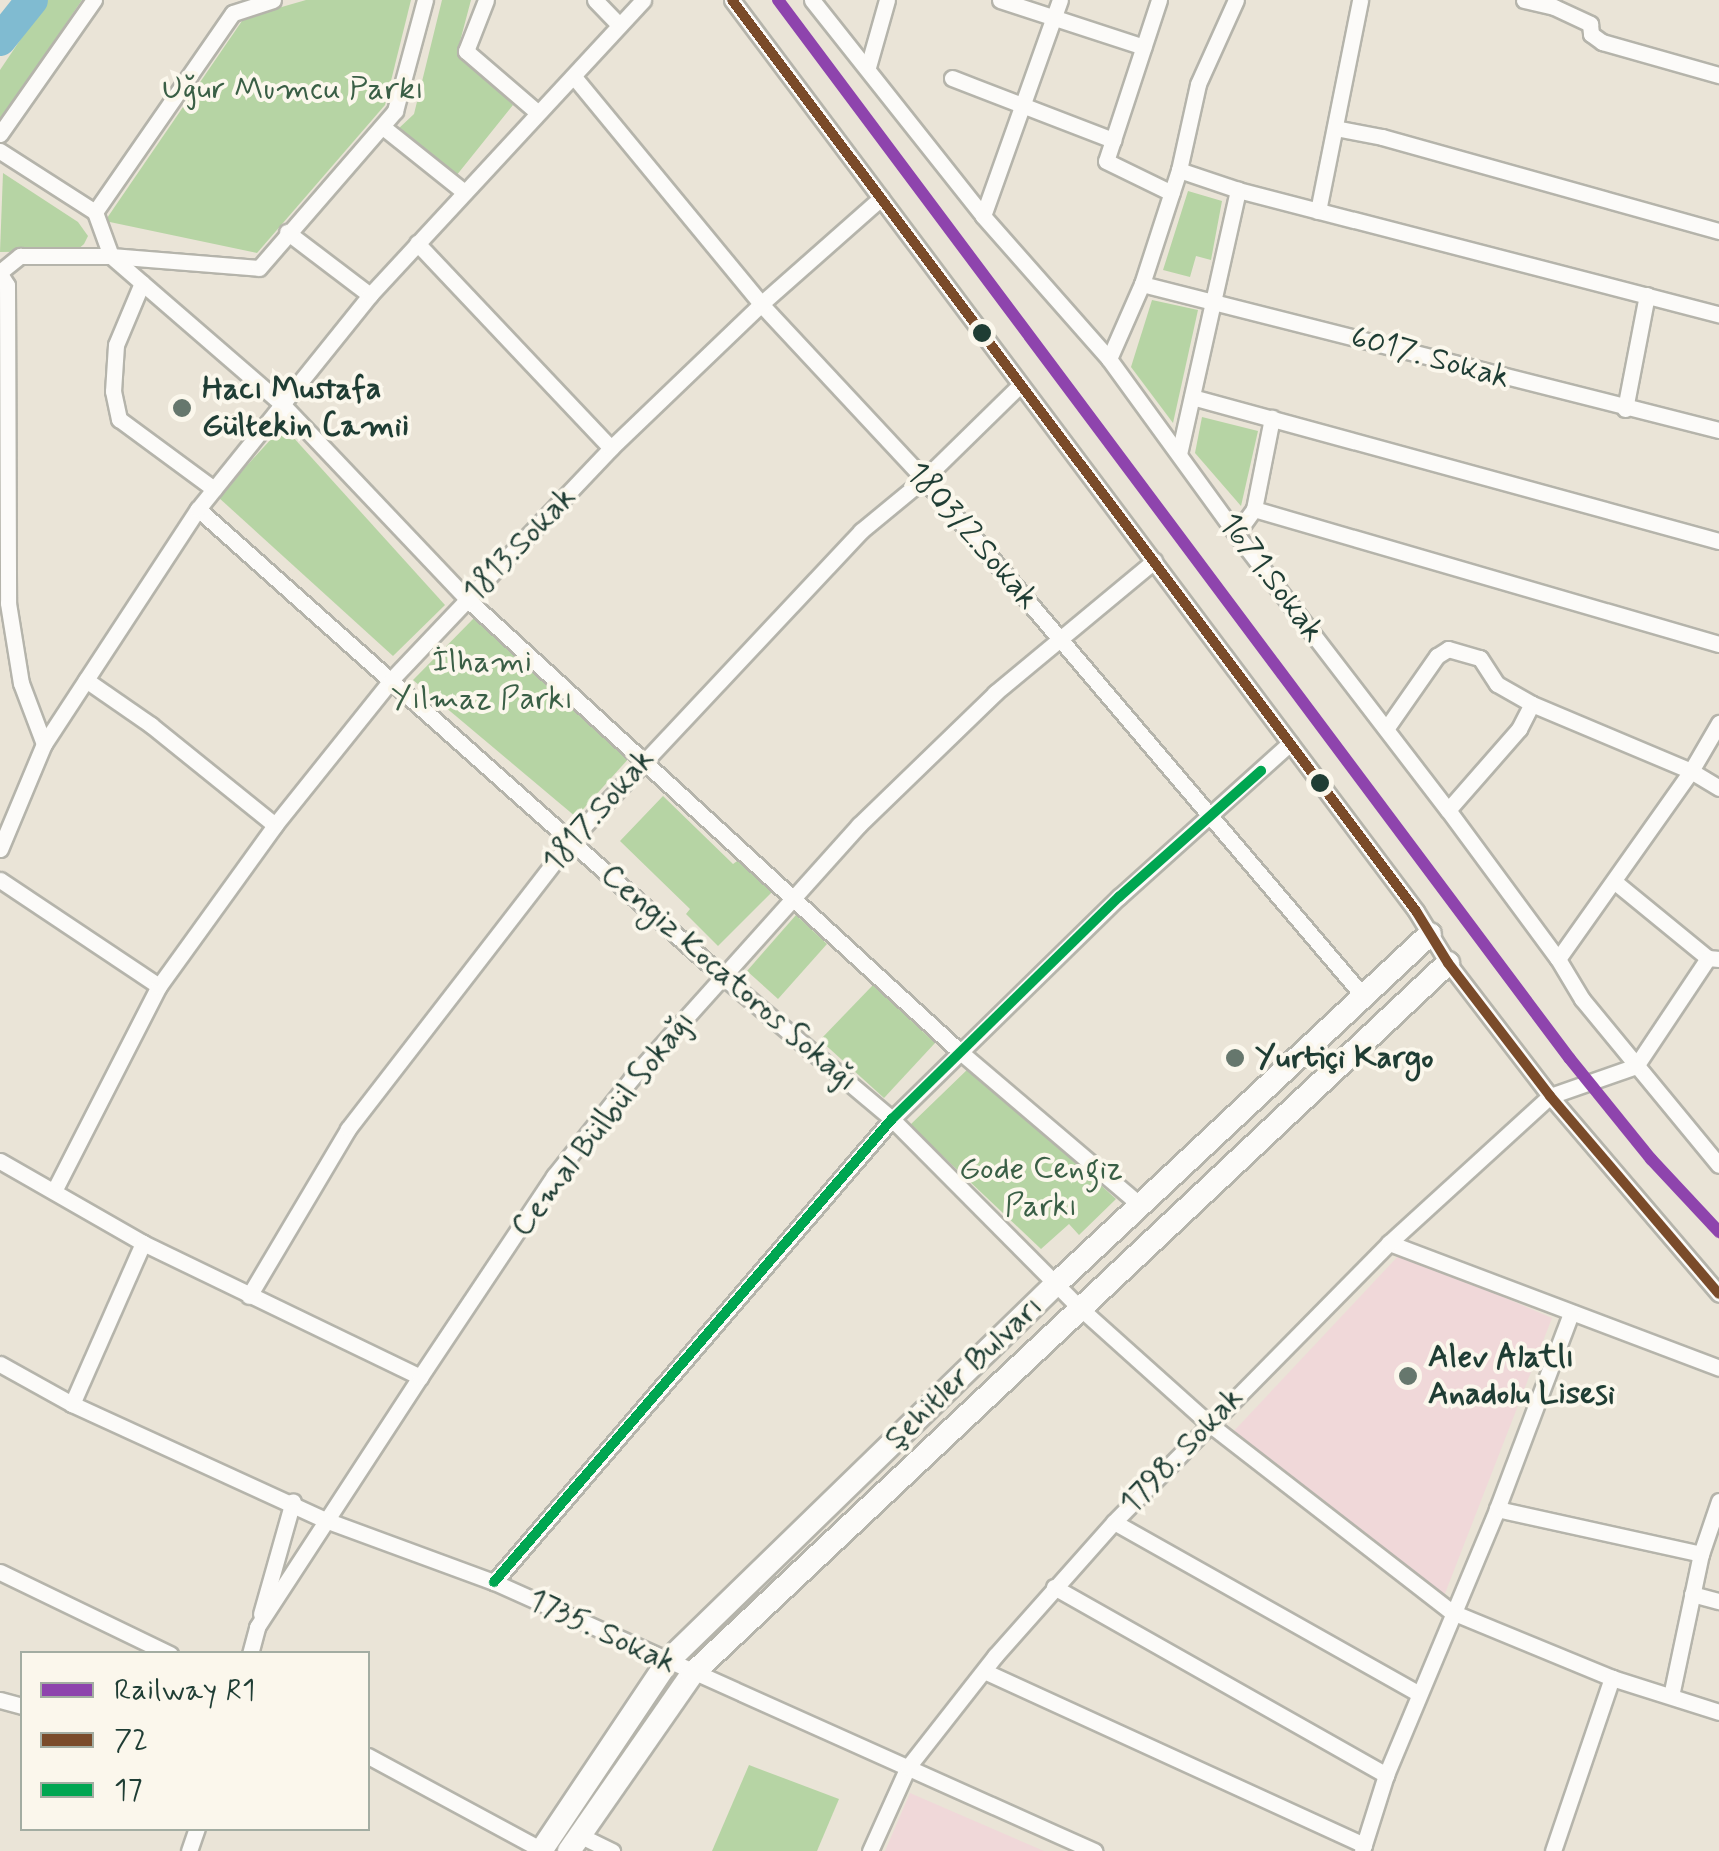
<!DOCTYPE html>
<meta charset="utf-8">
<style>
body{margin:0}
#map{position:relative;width:1719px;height:1851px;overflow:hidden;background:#eae4d7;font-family:Mynerve,sans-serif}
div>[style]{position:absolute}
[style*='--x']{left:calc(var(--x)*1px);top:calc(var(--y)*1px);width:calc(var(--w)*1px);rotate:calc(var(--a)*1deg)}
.built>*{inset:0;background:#f0d8d9}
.green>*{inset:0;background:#b6d4a4}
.river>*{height:32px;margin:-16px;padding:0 16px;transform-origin:16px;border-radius:16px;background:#80bbd1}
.roads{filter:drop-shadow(2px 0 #b5b4ab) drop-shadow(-2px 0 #b5b4ab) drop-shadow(0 2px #b5b4ab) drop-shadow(0 -2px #b5b4ab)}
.street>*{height:15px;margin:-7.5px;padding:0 7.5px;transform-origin:7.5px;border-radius:7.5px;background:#fcfbf9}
.secondary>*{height:22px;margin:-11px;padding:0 11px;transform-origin:11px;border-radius:11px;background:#fcfbf9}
.bus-1>*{height:10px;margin:-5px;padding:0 5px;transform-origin:5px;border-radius:5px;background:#7a4b2a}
.bus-2>*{height:10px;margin:-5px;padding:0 5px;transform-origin:5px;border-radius:5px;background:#00a651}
.rail-1>*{height:12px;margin:-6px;padding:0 6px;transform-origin:6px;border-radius:6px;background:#8e44ad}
.dots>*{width:28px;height:28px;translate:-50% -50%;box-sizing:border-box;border:5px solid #fbf7ec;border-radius:50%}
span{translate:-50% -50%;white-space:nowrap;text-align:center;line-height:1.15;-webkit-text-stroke:8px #fbf7ec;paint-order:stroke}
.park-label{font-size:32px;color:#3a5f46}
.street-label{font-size:32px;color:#1f3d34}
.poi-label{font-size:32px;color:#1f3d34;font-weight:700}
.left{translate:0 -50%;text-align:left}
.legend{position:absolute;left:20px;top:1651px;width:350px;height:180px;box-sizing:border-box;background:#fbf7ec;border:2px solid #a3ada2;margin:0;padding:12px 18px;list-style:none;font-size:30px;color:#1f3d34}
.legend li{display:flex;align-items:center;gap:20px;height:50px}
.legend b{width:50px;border:2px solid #a3ada2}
</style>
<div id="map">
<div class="built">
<div style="clip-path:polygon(1401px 1253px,1552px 1318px,1444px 1596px,1232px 1433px)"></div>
<div style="clip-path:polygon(910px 1793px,1044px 1851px,885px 1851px)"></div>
</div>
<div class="green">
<div style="clip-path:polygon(47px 0,82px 0,0 121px,0 70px)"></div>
<div style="clip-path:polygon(306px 0,411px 0,385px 105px,257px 253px,105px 221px,244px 18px)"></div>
<div style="clip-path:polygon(442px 0,471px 0,458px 49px,513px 105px,452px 181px,397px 130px,414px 114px)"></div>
<div style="clip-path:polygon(3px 173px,78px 222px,88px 236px,84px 244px,76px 251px,0 252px)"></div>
<div style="clip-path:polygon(1188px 191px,1222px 201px,1211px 260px,1196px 256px,1190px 277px,1163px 270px)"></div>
<div style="clip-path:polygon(1152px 300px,1198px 310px,1173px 423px,1131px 367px)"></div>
<div style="clip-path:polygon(1202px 417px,1258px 431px,1241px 506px,1195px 453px)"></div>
<div style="clip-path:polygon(283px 426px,445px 605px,393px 656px,218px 497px)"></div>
<div style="clip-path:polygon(476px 616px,630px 757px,576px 817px,413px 680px)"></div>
<div style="clip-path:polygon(663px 796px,733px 864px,740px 859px,773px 891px,718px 946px,686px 914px,690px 909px,620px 841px)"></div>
<div style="clip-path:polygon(796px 915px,827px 944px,778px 999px,747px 971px)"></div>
<div style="clip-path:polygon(873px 985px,935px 1043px,884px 1098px,820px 1040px)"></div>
<div style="clip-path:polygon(970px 1067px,1116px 1199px,1079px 1235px,1069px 1224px,1041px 1249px,910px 1125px)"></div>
<div style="clip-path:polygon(749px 1765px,839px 1799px,817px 1851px,712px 1851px)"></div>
</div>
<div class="river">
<div style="--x:0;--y:40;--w:51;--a:-51.3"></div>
</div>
<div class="roads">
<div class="street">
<div style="--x:486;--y:0;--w:55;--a:111.4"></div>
<div style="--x:466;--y:51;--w:94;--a:40.7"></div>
<div style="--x:595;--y:0;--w:32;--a:46"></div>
<div style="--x:732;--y:0;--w:1139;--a:53.1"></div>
<div style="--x:1416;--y:911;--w:61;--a:58.4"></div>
<div style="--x:1448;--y:963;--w:168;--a:52.5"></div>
<div style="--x:1550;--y:1096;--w:260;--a:49.5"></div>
<div style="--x:812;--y:0;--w:275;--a:51.6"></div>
<div style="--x:983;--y:216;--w:191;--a:48.6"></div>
<div style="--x:1109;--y:359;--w:216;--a:54"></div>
<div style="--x:1236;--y:534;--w:348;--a:52.5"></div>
<div style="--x:1448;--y:810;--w:185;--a:53.6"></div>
<div style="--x:1558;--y:959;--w:47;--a:59"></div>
<div style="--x:1582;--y:999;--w:215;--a:50.5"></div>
<div style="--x:1000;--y:0;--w:151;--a:18.1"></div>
<div style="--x:1159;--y:0;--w:169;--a:108.2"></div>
<div style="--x:1106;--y:161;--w:73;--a:25.9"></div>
<div style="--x:1524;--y:0;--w:31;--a:13"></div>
<div style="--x:1554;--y:7;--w:40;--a:25"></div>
<div style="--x:1590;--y:24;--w:10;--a:84"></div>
<div style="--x:1591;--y:34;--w:14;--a:36"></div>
<div style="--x:1602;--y:42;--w:122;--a:15.8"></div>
<div style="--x:868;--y:67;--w:70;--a:-74.2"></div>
<div style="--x:575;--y:78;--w:293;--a:50.5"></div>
<div style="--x:761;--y:304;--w:239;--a:47"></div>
<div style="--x:924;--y:479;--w:680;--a:49.65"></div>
<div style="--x:952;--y:78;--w:173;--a:21.1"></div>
<div style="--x:383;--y:127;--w:102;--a:38.7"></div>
<div style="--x:1335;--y:128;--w:48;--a:10.8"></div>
<div style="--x:1382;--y:137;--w:350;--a:15.6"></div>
<div style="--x:0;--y:134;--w:164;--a:-55"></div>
<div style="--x:0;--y:151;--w:113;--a:32.7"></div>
<div style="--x:95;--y:212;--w:47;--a:70"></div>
<div style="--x:111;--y:256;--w:228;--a:40.9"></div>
<div style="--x:283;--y:405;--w:267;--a:46.5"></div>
<div style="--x:467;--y:599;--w:667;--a:42.57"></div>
<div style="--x:958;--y:1050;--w:239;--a:40.4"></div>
<div style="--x:1179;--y:170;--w:62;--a:18.7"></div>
<div style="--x:1238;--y:190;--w:497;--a:14.5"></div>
<div style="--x:1318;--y:211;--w:215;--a:-78.7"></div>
<div style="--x:95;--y:212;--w:242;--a:-55.3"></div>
<div style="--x:233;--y:13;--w:42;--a:-18"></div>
<div style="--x:983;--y:216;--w:229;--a:-70.4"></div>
<div style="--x:287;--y:232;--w:104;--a:37.2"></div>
<div style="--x:417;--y:243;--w:282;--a:46.6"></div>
<div style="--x:0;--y:272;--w:26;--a:-39"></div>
<div style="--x:20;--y:256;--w:91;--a:0"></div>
<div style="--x:111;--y:256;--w:148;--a:4.6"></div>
<div style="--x:259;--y:268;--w:208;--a:-49.1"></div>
<div style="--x:395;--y:111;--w:115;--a:-74.9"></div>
<div style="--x:0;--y:274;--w:13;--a:58"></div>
<div style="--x:7;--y:285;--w:318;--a:89.8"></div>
<div style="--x:8;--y:603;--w:81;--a:80.8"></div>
<div style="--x:21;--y:683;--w:65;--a:69.3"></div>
<div style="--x:142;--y:283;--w:67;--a:112.8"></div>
<div style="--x:116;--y:345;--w:46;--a:93.7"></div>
<div style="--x:113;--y:391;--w:29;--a:78"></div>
<div style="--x:119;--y:419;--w:118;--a:36.4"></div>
<div style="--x:1142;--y:284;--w:595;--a:14.2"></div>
<div style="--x:1109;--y:359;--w:82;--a:-66.3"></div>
<div style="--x:1142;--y:284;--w:120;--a:-72"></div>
<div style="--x:1179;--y:170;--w:88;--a:-77.5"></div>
<div style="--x:1198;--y:84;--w:92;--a:-65.7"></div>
<div style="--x:1192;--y:397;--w:546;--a:15.28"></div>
<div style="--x:1625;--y:409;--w:116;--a:-79.1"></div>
<div style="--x:1179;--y:454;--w:271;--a:-77.4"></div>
<div style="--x:198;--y:509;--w:700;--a:41.7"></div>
<div style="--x:721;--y:975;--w:224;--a:40.1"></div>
<div style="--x:892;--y:1119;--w:267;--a:45.2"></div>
<div style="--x:1080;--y:1308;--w:172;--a:41.9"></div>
<div style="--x:1208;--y:1423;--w:309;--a:37.8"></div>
<div style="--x:1452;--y:1612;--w:173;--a:22.4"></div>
<div style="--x:1612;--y:1678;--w:112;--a:17.6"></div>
<div style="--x:1254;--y:509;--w:484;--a:16.2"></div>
<div style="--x:1236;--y:534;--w:31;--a:-54"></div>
<div style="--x:1254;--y:509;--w:93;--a:-78.8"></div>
<div style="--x:86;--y:680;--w:79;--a:34.7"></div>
<div style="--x:151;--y:725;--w:159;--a:38.9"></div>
<div style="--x:1386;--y:729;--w:89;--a:-55.1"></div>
<div style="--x:1437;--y:656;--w:13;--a:-32"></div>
<div style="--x:1448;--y:649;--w:33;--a:16"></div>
<div style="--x:1480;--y:658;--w:31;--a:57"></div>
<div style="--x:1497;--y:684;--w:40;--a:29.7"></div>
<div style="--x:1448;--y:810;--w:108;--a:-48.8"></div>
<div style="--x:1519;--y:729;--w:28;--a:-63"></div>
<div style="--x:1532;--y:704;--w:173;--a:22.8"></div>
<div style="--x:1691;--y:771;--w:33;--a:31"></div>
<div style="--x:0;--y:849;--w:114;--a:-67.3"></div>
<div style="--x:44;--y:744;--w:281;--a:-56.8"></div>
<div style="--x:198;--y:509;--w:275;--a:-51.2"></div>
<div style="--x:370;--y:295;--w:402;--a:-47.2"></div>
<div style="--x:0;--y:880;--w:191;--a:33.7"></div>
<div style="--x:1615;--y:882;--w:120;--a:39.3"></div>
<div style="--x:1708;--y:958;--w:11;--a:5"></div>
<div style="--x:1558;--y:959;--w:230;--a:-54.7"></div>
<div style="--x:1691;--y:771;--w:56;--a:-59.7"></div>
<div style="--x:0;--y:1161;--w:165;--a:29.8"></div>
<div style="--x:143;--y:1243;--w:308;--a:25.8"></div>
<div style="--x:54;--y:1191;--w:230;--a:-62.9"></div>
<div style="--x:159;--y:986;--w:198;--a:-54.2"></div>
<div style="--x:275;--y:825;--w:186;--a:-51.3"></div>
<div style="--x:391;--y:680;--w:320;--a:-46.5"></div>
<div style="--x:611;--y:448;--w:208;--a:-43.8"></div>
<div style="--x:761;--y:304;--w:160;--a:-41.5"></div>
<div style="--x:1389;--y:1243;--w:353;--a:20.7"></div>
<div style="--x:249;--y:1296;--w:194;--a:-59.3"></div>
<div style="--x:348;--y:1129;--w:365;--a:-52.3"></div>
<div style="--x:571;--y:840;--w:424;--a:-46.8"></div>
<div style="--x:861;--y:531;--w:82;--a:-39.5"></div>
<div style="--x:924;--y:479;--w:134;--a:-44.4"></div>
<div style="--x:0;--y:1364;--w:82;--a:29.1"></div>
<div style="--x:72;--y:1404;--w:281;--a:24.6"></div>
<div style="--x:328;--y:1521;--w:177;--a:20.2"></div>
<div style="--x:494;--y:1582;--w:658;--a:24.15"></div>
<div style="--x:72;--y:1404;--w:176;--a:-66.2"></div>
<div style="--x:1497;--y:1509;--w:209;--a:12.4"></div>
<div style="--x:1114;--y:1522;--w:350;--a:29.4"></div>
<div style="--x:0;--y:1572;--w:189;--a:25.8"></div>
<div style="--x:494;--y:1582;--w:611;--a:-49.32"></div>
<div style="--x:892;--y:1119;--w:318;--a:-44.4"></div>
<div style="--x:1119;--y:897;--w:230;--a:-42"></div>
<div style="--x:1054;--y:1587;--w:382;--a:29.5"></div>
<div style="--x:1692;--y:1594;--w:28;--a:15"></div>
<div style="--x:261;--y:1614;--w:117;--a:-74.2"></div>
<div style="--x:250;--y:1654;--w:28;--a:-75"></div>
<div style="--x:257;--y:1627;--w:298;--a:-56.9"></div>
<div style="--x:420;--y:1377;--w:242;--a:-56.3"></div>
<div style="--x:554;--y:1176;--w:125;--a:-51.5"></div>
<div style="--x:632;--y:1078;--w:340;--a:-48.1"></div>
<div style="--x:859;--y:825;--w:190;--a:-44.1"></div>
<div style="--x:995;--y:693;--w:207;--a:-39.7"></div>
<div style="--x:984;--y:1671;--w:418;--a:24.6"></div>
<div style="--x:1671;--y:1696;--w:145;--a:-78.1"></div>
<div style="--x:1701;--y:1554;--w:56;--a:-71.2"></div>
<div style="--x:0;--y:1700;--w:23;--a:15"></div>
<div style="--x:368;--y:1756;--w:198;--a:28.4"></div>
<div style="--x:579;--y:1835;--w:37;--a:26"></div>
<div style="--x:189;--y:1851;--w:24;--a:-71"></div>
<div style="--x:870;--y:1851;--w:92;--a:-65.7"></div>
<div style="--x:908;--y:1767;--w:141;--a:-51.9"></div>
<div style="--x:995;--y:1656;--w:179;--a:-48.4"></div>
<div style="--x:1114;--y:1522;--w:392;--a:-45.4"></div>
<div style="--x:1389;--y:1243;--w:218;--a:-42.4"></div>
<div style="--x:1550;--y:1096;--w:91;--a:-19.2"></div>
<div style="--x:1636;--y:1066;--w:130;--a:-56.3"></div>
<div style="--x:1362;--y:1851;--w:80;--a:-72.5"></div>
<div style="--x:1386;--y:1775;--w:288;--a:-67.3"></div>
<div style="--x:1497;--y:1509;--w:210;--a:-69.3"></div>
<div style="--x:1553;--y:1851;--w:183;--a:-71.2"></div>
</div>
<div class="secondary">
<div style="--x:541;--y:1851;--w:229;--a:-56.2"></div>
<div style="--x:668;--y:1661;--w:541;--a:-44.18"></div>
<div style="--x:1056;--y:1284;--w:512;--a:-43.1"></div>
<div style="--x:569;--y:1851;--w:216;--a:-55.2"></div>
<div style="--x:692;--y:1674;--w:1038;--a:-43.24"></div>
</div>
</div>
<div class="bus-1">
<div style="--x:732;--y:0;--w:1139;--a:53.1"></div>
<div style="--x:1416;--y:911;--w:61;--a:58.4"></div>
<div style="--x:1448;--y:963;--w:168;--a:52.5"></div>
<div style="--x:1550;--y:1096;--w:260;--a:49.5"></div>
</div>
<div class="bus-2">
<div style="--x:494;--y:1582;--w:611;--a:-49.32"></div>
<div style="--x:892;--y:1119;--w:318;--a:-44.4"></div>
<div style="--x:1119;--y:897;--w:190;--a:-41.6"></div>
</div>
<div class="rail-1">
<div style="--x:778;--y:0;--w:1322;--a:53.21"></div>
<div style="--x:1570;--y:1059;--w:129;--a:51"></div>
<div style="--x:1651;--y:1159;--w:100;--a:47"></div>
</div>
<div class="dots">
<div style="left:982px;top:333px;background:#1f3d34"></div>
<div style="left:182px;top:408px;background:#66776d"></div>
<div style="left:1320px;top:783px;background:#1f3d34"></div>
<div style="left:1235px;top:1058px;background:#66776d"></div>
<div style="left:1408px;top:1376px;background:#66776d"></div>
</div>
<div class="park-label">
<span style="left:293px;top:89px">Uğur Mumcu Parkı</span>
<span style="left:482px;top:681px">İlhami<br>Yılmaz Parkı</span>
<span style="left:1041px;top:1188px">Gode Cengiz<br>Parkı</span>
</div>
<div class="street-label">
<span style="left:1430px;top:358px;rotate:15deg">6017. Sokak</span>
<span style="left:972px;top:536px;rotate:49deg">1803/2.Sokak</span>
<span style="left:520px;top:545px;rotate:-46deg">1813.Sokak</span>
<span style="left:1271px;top:578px;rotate:53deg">1671.Sokak</span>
<span style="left:599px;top:811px;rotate:-49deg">1817.Sokak</span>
<span style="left:729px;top:978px;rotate:41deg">Cengiz Kocatoros Sokağı</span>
<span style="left:603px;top:1124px;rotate:-52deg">Cemal Bülbül Sokağı</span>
<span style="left:964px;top:1373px;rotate:-44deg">Şehitler Bulvarı</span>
<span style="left:1182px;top:1451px;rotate:-46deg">1798. Sokak</span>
<span style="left:602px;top:1632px;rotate:25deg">1735. Sokak</span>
</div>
<div class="poi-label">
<span class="left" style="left:202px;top:408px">Hacı Mustafa<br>Gültekin Camii</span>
<span class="left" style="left:1255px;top:1058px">Yurtiçi Kargo</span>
<span class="left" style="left:1428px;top:1376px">Alev Alatlı<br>Anadolu Lisesi</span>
</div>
<ul class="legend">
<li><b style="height:12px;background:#8e44ad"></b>Railway R1</li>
<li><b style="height:12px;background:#7a4b2a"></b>72</li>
<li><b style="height:12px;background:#00a651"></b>17</li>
</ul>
</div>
